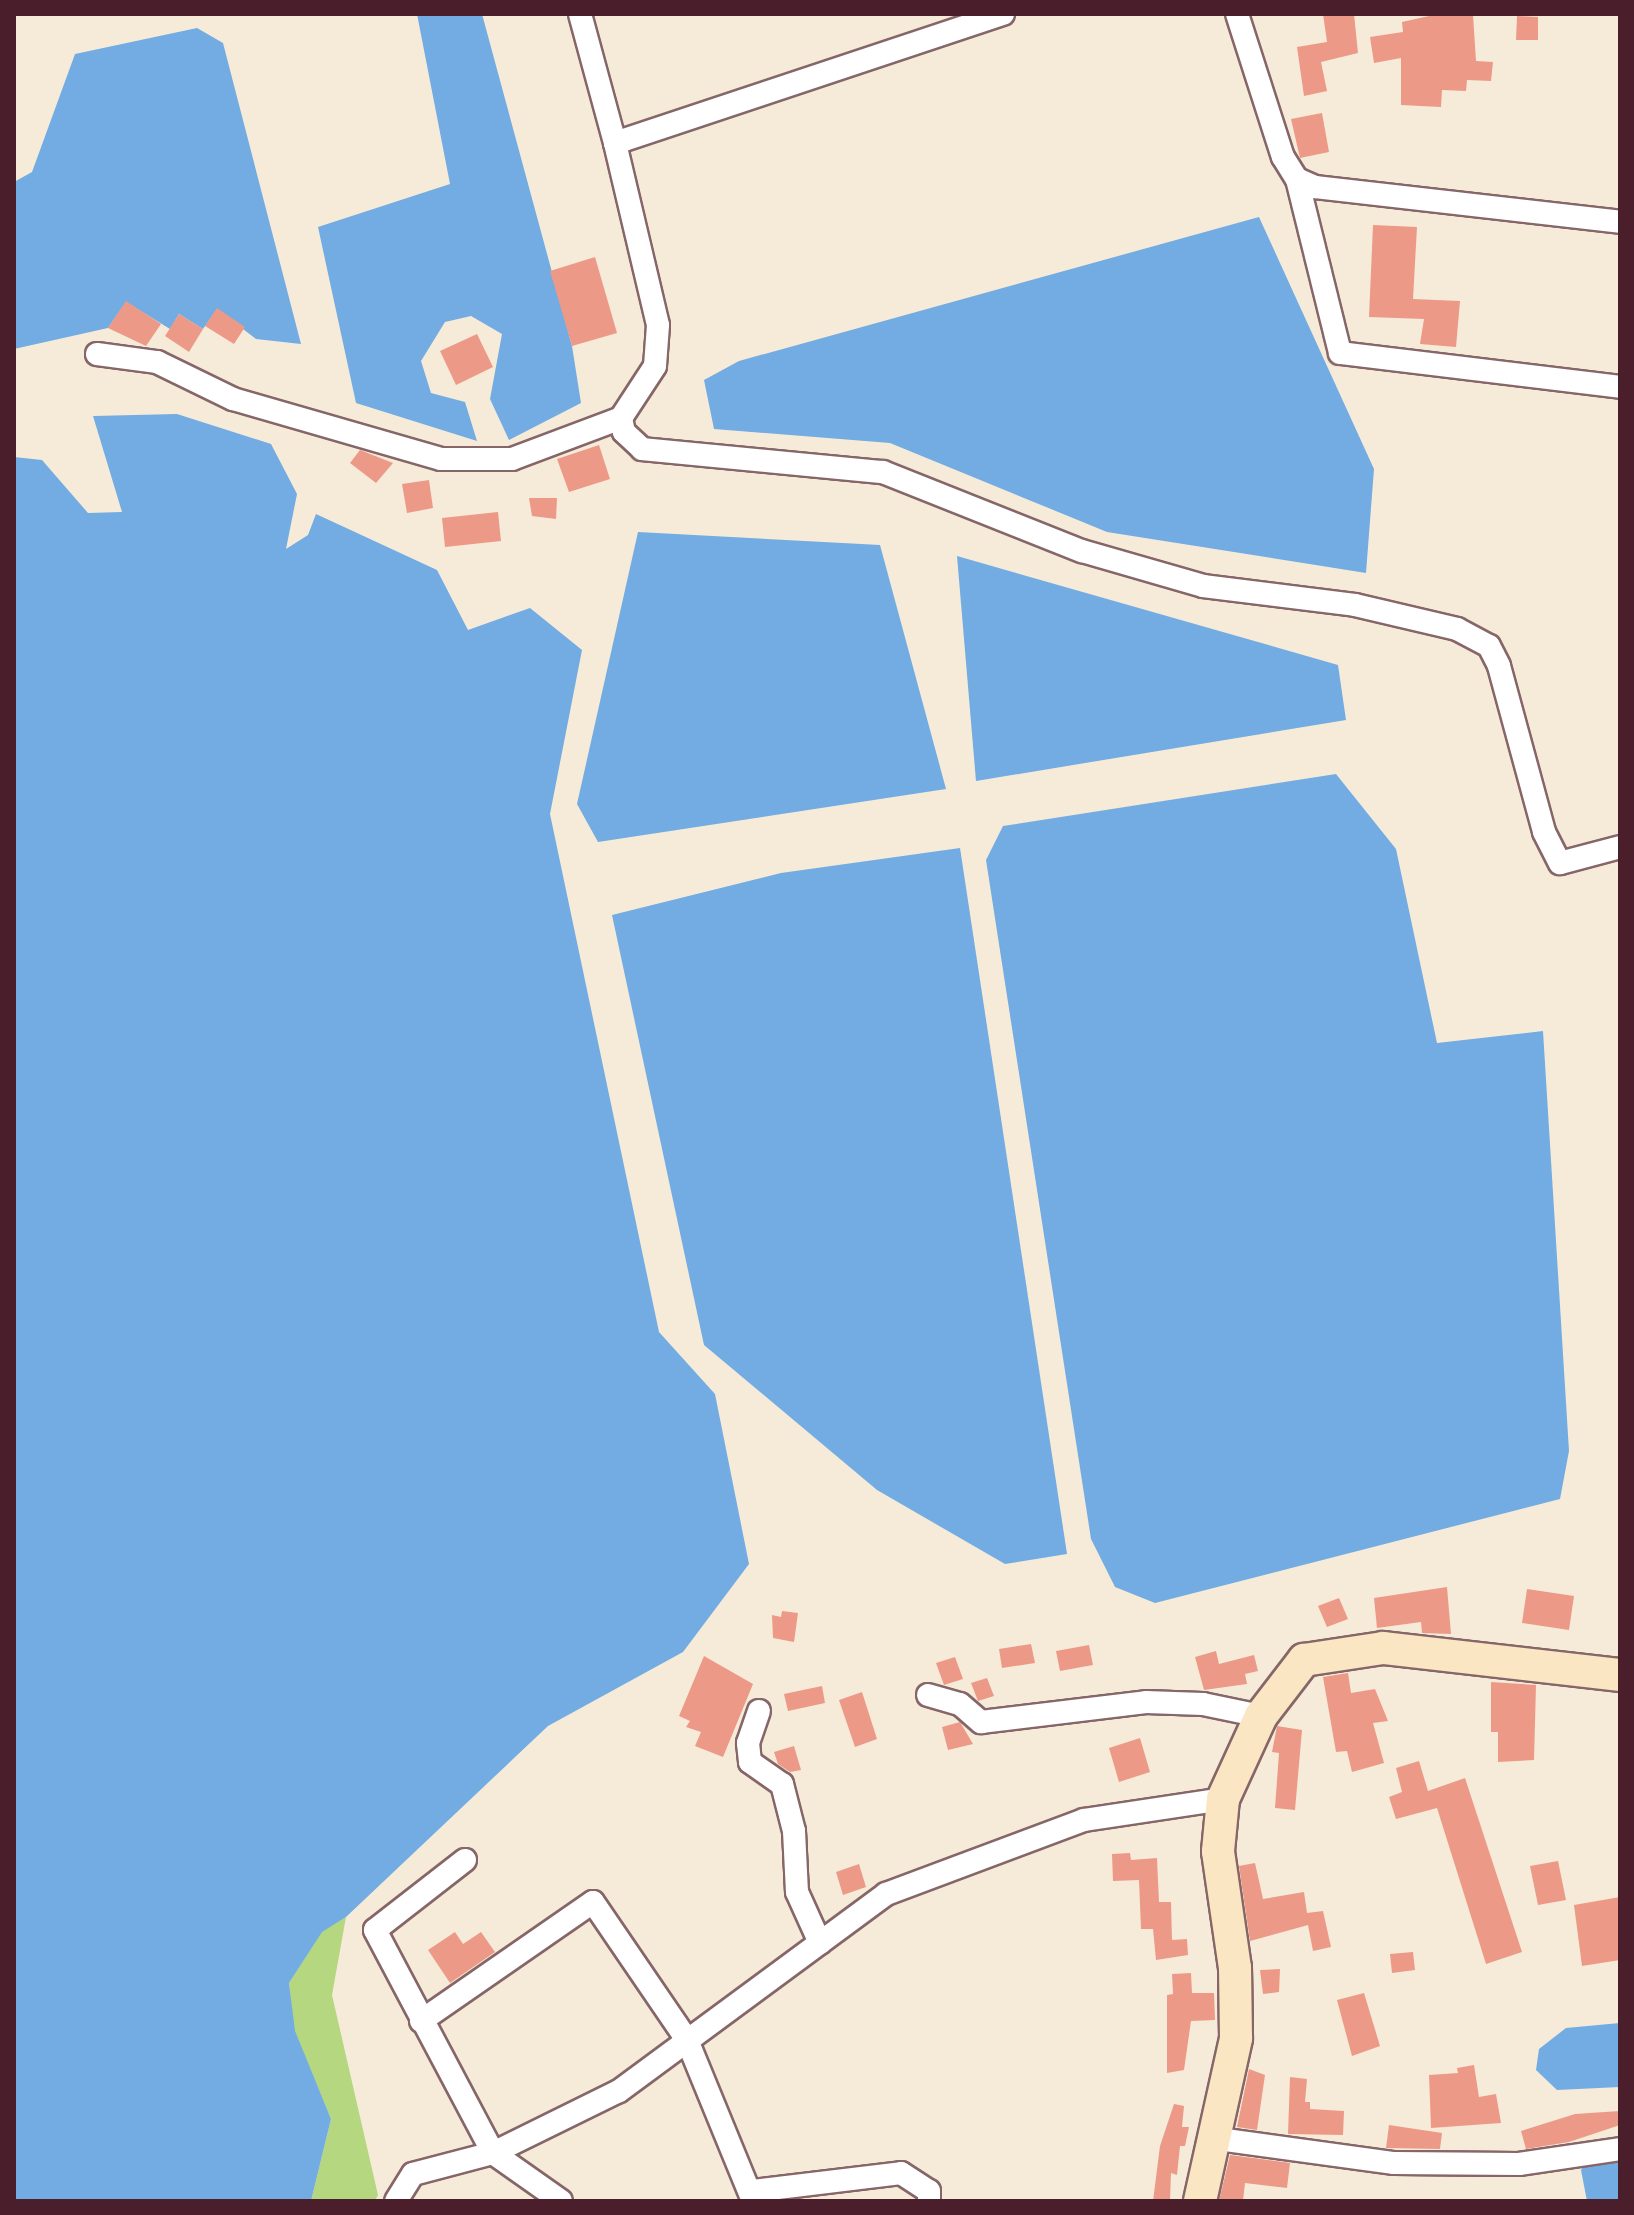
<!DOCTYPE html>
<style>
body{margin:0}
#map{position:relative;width:1634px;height:2215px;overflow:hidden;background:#f6ebd8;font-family:"Comic Neue",sans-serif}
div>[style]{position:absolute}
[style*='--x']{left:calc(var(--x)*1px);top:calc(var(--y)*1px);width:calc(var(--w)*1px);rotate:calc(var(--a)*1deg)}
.green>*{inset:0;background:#b5d77f}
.water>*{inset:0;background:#72ace2}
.building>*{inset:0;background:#ed9987}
.roads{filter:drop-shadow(2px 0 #866668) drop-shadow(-2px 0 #866668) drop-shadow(0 2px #866668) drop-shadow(0 -2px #866668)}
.street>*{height:22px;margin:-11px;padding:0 11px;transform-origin:11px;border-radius:11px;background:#fff}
.secondary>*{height:32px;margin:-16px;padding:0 16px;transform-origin:16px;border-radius:16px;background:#fbe6c3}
span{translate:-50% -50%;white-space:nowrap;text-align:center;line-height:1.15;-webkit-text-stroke:6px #fff;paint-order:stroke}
.frame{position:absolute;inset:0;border:16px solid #4a1f2b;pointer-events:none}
</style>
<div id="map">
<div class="green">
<div style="clip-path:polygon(346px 1917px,332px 1995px,378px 2195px,375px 2201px,311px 2201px,331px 2119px,294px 2031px,289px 1983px,322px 1931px)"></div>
</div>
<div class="water">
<div style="clip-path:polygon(417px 14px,482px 14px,572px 346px,581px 403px,509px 440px,490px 399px,502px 334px,471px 316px,445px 322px,421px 361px,431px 393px,465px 402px,477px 441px,356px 403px,318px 227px,450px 184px)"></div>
<div style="clip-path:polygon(197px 28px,223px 43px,301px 344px,256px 339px,217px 309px,203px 329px,179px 314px,170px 329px,126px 302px,108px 328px,14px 349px,14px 182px,32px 172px,75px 54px)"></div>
<div style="clip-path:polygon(1259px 217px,1374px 469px,1366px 573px,1107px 532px,890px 443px,714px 429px,704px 380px,739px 361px)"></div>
<div style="clip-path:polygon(177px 414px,271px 444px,297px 494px,286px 549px,308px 535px,316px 514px,437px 570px,468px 630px,530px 608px,582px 650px,550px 814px,659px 1332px,715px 1394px,749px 1564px,683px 1652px,548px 1726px,346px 1917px,322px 1932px,289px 1983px,295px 2031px,331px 2119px,311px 2201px,14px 2201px,14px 457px,42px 460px,88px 513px,122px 512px,93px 416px)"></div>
<div style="clip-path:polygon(638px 532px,880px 545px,946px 789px,598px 842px,577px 804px)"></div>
<div style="clip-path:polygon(957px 556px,1338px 665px,1346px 720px,976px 781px)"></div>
<div style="clip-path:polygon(1336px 774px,1396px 849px,1437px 1043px,1543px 1031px,1569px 1451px,1560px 1499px,1155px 1603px,1115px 1587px,1091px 1539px,986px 860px,1003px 826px)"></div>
<div style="clip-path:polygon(960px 848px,1067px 1554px,1005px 1564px,877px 1490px,704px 1345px,612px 915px,781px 873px)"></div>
<div style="clip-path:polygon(1620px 2023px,1620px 2087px,1557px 2090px,1536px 2070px,1539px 2049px,1566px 2028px)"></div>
<div style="clip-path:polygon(1620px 2152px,1620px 2201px,1587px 2201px,1581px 2170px,1589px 2155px)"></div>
</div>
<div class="building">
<div style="clip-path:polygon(1323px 14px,1354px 14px,1358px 53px,1321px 62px,1327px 91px,1304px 96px,1297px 47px,1327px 42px)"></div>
<div style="clip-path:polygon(1438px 14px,1473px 15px,1476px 61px,1493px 62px,1491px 81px,1467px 80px,1466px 91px,1442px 90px,1441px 107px,1401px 105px,1401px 58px,1374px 63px,1370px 37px,1403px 32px,1402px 22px)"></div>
<div style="clip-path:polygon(1517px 16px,1538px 17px,1538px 40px,1516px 40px)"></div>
<div style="clip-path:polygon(1322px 113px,1329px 152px,1300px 158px,1291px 119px)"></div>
<div style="clip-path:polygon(1373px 225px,1417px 227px,1413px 299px,1460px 301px,1456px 347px,1420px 344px,1424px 319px,1369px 317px)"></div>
<div style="clip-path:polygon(595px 257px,617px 333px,572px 346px,550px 271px)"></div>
<div style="clip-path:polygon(126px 301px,161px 324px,146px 346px,108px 328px)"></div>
<div style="clip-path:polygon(217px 308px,245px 327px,234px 344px,205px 326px)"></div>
<div style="clip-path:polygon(179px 314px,203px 329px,189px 352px,165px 336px)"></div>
<div style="clip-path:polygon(477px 334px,493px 367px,456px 385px,440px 351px)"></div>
<div style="clip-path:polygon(599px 445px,610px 479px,569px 492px,557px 459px)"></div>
<div style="clip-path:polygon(360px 450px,393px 463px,376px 483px,350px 463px)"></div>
<div style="clip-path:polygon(429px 480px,433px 508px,407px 513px,402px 484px)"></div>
<div style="clip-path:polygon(529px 498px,557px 498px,556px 519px,532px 516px)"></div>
<div style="clip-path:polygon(498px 512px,501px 541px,445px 547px,442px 518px)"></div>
<div style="clip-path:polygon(1447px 1587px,1451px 1634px,1422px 1633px,1421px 1622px,1377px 1628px,1374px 1598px)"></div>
<div style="clip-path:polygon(1527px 1589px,1574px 1596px,1569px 1630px,1522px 1623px)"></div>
<div style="clip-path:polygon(1339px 1598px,1348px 1619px,1327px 1627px,1318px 1606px)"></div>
<div style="clip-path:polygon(782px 1611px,798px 1613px,794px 1642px,773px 1638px,772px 1615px,781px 1617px)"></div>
<div style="clip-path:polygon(1031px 1644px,1035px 1663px,1002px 1668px,999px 1649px)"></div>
<div style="clip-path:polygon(1089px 1645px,1093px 1665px,1060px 1671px,1056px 1651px)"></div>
<div style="clip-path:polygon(1216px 1651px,1219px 1664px,1254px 1655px,1258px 1671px,1245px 1674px,1247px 1684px,1204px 1690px,1195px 1657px)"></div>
<div style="clip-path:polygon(704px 1656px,753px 1684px,723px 1757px,695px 1746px,701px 1732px,686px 1727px,690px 1721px,679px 1716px)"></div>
<div style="clip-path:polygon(955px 1657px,963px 1679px,944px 1685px,936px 1663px)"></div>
<div style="clip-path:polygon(1348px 1673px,1351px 1693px,1375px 1689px,1388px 1721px,1373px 1723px,1384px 1763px,1352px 1772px,1347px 1751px,1336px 1752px,1323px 1677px)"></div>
<div style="clip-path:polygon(987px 1678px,994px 1696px,978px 1701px,971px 1683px)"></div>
<div style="clip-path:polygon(1491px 1682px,1536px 1685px,1534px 1760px,1498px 1762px,1498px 1732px,1491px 1732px)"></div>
<div style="clip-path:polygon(822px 1686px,825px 1703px,788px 1711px,784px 1694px)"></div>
<div style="clip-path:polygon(862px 1692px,877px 1739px,855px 1747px,839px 1700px)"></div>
<div style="clip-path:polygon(960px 1722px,973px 1744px,948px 1750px,942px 1727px)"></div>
<div style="clip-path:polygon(1277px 1726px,1302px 1730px,1295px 1810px,1275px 1808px,1279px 1753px,1272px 1752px)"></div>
<div style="clip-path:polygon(1140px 1738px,1150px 1772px,1119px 1782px,1109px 1748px)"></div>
<div style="clip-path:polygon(794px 1746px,801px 1770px,790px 1772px,778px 1764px,774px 1752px)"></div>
<div style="clip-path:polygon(1419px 1761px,1428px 1791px,1465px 1778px,1522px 1952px,1486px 1964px,1437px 1808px,1396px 1819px,1389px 1797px,1402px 1792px,1396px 1768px)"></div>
<div style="clip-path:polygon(1130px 1853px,1131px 1860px,1157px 1858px,1159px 1902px,1171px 1902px,1172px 1940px,1187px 1939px,1188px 1955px,1156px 1960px,1153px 1929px,1141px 1929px,1139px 1880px,1113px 1881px,1112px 1854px)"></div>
<div style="clip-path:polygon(1558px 1861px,1566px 1900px,1538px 1905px,1530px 1866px)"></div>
<div style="clip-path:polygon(1255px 1863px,1263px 1899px,1304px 1892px,1307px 1913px,1323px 1911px,1331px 1947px,1313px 1951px,1308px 1925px,1250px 1941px,1239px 1866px)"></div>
<div style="clip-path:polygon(859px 1864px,866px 1887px,843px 1895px,836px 1872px)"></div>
<div style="clip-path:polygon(1620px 1897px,1620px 1960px,1582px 1966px,1574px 1905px)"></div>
<div style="clip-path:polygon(455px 1932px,463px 1944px,481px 1932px,495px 1952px,450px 1983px,428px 1950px)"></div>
<div style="clip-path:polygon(1413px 1952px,1415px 1970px,1392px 1973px,1390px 1954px)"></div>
<div style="clip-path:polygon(1280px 1969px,1279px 1992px,1263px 1994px,1260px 1970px)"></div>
<div style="clip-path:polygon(1191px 1973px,1192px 1993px,1214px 1993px,1215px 2020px,1191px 2021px,1184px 2070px,1167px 2073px,1167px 1995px,1173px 1994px,1172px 1974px)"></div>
<div style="clip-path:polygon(1364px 1993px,1380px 2046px,1352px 2056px,1337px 2000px)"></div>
<div style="clip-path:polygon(1474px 2065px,1479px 2097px,1496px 2094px,1501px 2123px,1431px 2128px,1429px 2075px,1458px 2073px,1457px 2068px)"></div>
<div style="clip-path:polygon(1249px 2069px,1265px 2075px,1257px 2130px,1237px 2127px)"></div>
<div style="clip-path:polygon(1290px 2077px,1307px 2079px,1305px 2102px,1310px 2102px,1310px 2109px,1344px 2111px,1343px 2135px,1288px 2134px)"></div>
<div style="clip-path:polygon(1174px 2104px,1184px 2106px,1182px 2127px,1189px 2127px,1185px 2146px,1180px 2146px,1177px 2175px,1171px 2173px,1170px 2201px,1153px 2201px,1160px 2146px)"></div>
<div style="clip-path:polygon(1620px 2111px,1620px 2125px,1569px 2142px,1526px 2149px,1521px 2131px,1575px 2114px)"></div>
<div style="clip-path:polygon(1389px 2125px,1442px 2133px,1440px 2149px,1386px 2148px)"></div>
<div style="clip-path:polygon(1230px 2155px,1290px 2163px,1287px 2188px,1245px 2183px,1243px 2201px,1219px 2201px)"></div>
</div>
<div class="roads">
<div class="street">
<div style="--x:580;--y:14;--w:134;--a:74.8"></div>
<div style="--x:615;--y:143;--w:409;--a:-18.4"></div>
<div style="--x:1237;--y:14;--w:150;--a:72.2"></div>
<div style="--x:1283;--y:157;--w:26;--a:58"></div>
<div style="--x:1297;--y:179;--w:20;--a:24"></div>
<div style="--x:1315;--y:187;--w:307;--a:6.5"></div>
<div style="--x:1297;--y:179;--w:179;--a:76.1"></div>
<div style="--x:1340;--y:353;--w:282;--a:6.9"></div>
<div style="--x:97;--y:354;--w:61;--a:7.6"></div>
<div style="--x:157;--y:362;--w:85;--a:26"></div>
<div style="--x:233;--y:399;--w:216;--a:16.1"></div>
<div style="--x:441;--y:459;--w:71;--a:0"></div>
<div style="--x:512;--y:459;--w:116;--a:-20.6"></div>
<div style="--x:621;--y:418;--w:62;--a:-56.8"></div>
<div style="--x:655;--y:366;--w:41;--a:-85.8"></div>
<div style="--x:658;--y:325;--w:187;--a:-103.3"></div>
<div style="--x:621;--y:418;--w:14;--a:78"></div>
<div style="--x:624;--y:432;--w:25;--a:43"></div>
<div style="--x:642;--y:449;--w:242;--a:5.5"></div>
<div style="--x:883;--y:472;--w:214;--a:21.7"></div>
<div style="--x:1082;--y:551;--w:126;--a:16.1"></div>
<div style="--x:1203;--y:586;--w:153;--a:7.1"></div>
<div style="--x:1355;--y:605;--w:105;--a:13.2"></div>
<div style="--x:1457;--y:629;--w:36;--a:28"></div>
<div style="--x:1489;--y:646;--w:22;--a:63"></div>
<div style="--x:1499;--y:666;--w:172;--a:74.8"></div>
<div style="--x:1544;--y:832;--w:35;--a:63"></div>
<div style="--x:1560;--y:863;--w:62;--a:-14.9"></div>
<div style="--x:928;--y:1695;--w:33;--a:16"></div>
<div style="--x:960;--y:1704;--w:28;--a:41"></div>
<div style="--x:981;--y:1722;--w:166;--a:-6.9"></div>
<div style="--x:1146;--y:1702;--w:57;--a:2"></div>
<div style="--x:1203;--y:1704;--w:59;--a:11.7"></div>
<div style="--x:759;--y:1711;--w:34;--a:109"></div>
<div style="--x:748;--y:1743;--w:19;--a:84"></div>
<div style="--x:750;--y:1762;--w:39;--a:35"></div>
<div style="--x:782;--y:1784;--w:49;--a:75.7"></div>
<div style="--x:794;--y:1831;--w:61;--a:87.2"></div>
<div style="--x:797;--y:1892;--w:56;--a:65.7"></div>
<div style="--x:465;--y:1860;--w:114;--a:142.1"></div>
<div style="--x:375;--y:1930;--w:252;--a:62.1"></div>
<div style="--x:493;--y:2153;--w:83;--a:35.2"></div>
<div style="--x:421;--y:2021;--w:209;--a:-34.7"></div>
<div style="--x:593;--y:1902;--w:167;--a:55.7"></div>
<div style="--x:687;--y:2040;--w:174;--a:67.7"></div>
<div style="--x:1211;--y:2138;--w:185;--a:7.8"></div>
<div style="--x:1394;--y:2163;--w:125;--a:0.5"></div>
<div style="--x:1519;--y:2164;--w:102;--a:-8.4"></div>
<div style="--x:753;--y:2191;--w:149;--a:-6.9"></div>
<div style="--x:901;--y:2173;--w:33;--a:33"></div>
<div style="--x:929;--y:2191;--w:10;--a:90"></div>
<div style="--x:396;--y:2201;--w:32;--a:-58"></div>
<div style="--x:413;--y:2174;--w:83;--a:-14.7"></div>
<div style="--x:493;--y:2153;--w:140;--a:-26.2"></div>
<div style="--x:619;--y:2091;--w:332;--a:-36.4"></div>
<div style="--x:886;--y:1894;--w:211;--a:-20.5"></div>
<div style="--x:1084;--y:1820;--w:141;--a:-8.6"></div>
</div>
<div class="secondary">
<div style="--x:1200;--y:2201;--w:167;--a:-77.5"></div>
<div style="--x:1236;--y:2038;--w:70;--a:-90.8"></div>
<div style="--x:1235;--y:1968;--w:118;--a:-98.3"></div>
<div style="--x:1218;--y:1851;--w:52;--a:-84.5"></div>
<div style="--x:1223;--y:1799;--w:91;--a:-65.4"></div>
<div style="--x:1261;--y:1716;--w:71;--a:-52.5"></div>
<div style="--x:1304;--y:1660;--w:80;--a:-8.6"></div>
<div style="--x:1383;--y:1648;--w:239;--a:6.5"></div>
</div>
</div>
<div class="frame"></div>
</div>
